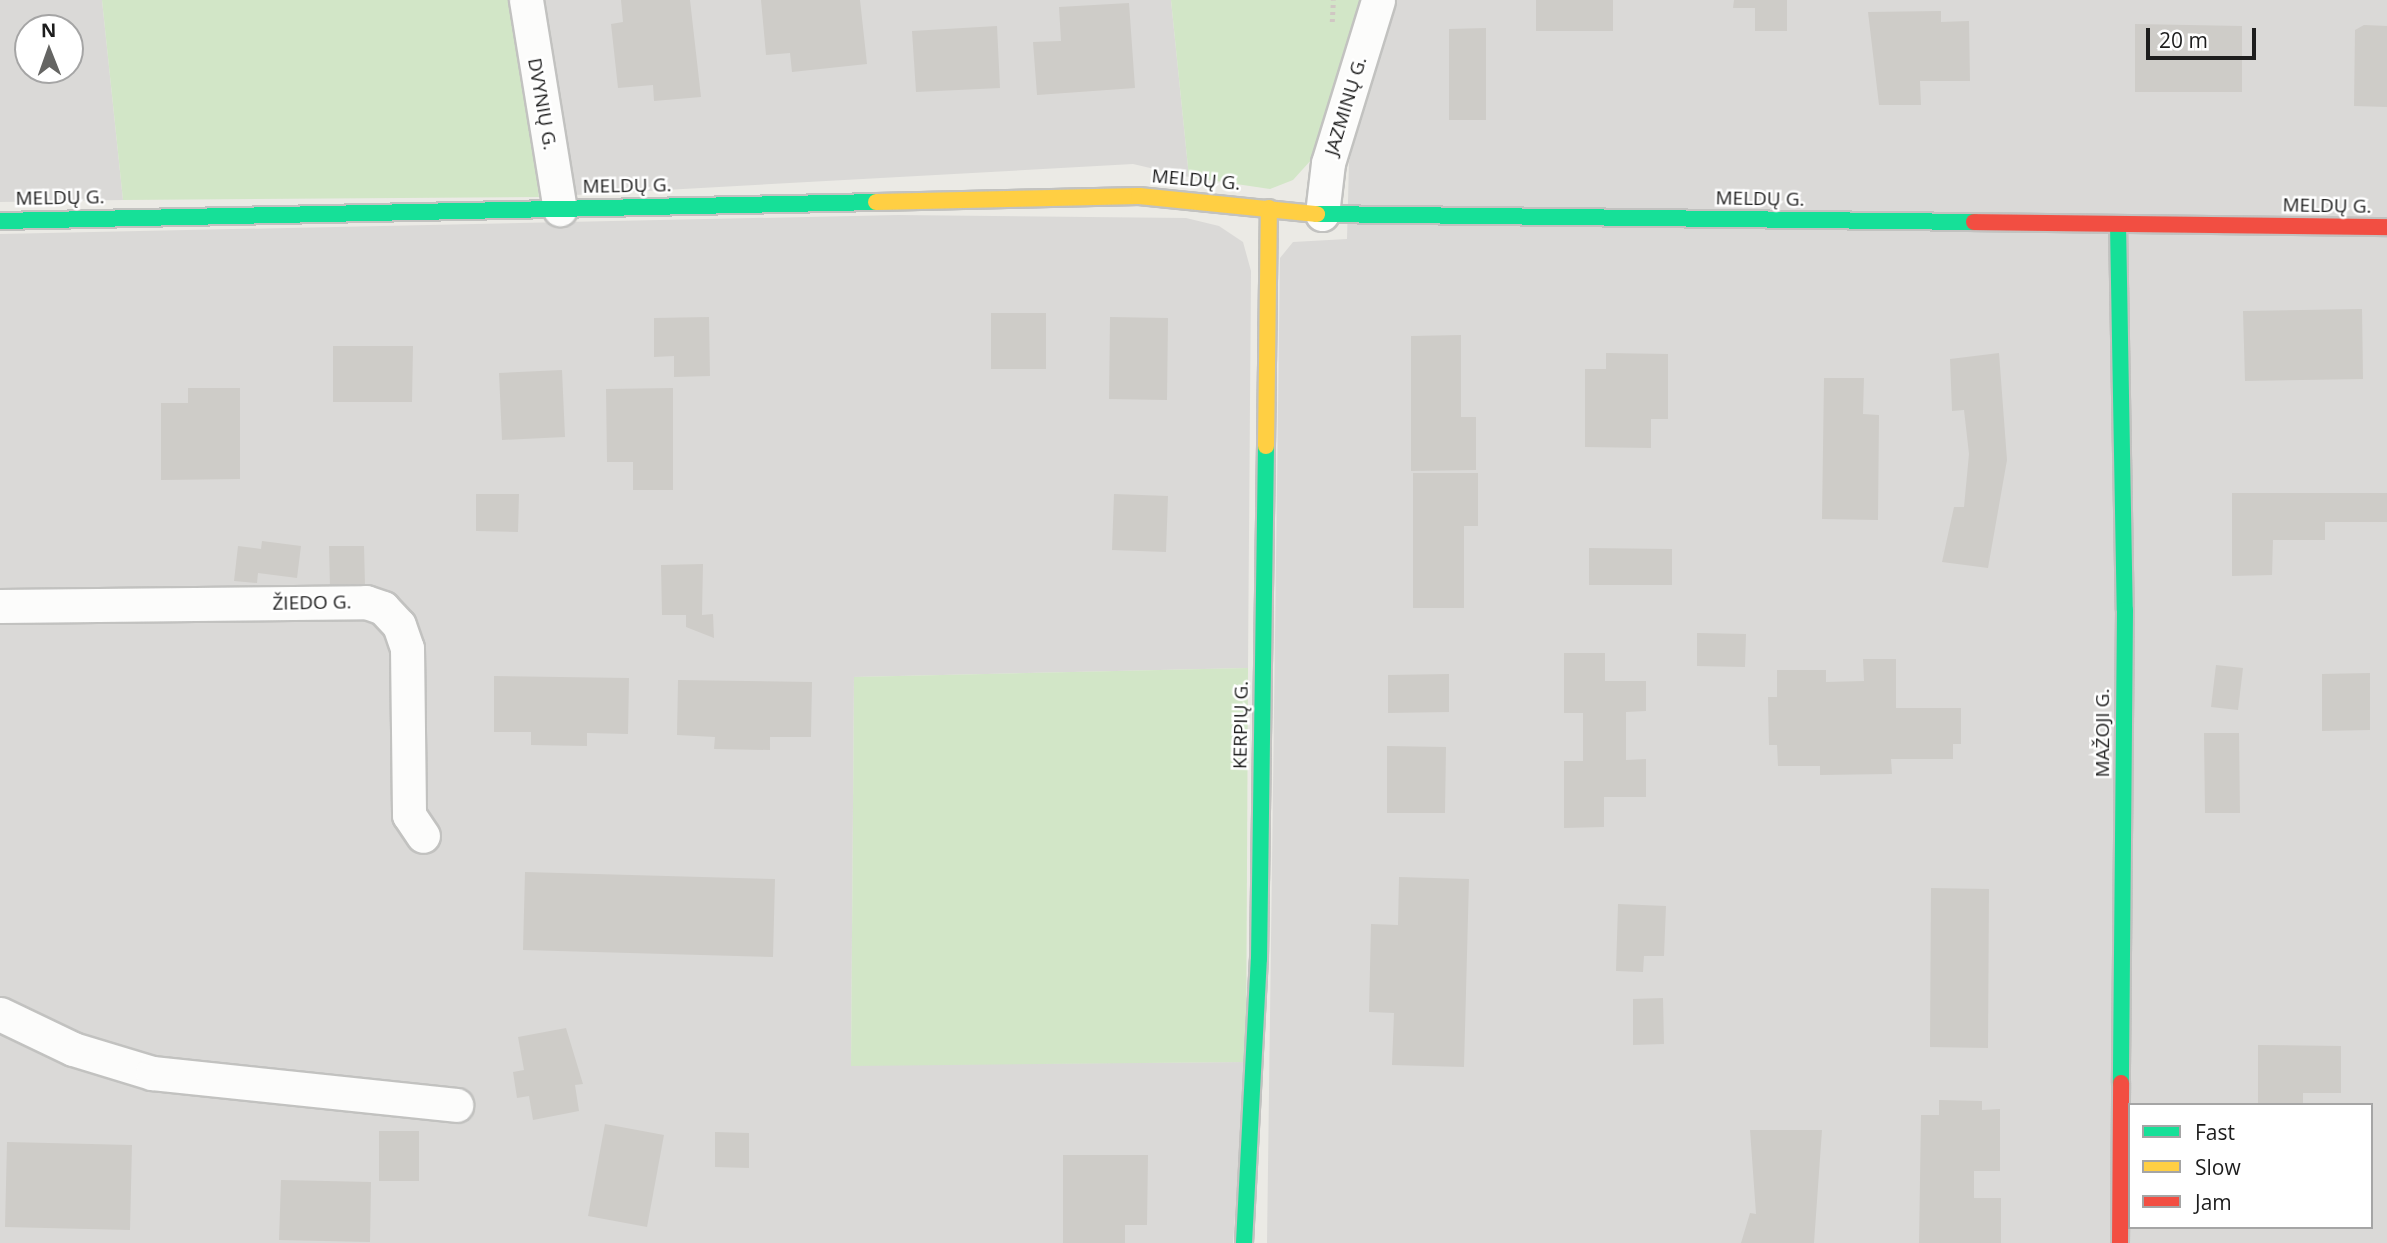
<!DOCTYPE html>
<meta charset="utf-8">
<style>
body{margin:0}
#map{position:relative;width:2387px;height:1243px;overflow:hidden;background:#ebeae5;font-family:"Open Sans",sans-serif}
div>[style]{position:absolute}
[style*='--x']{left:calc(var(--x)*1px);top:calc(var(--y)*1px);width:calc(var(--w)*1px);rotate:calc(var(--a)*1deg)}
.residential>*{inset:0;background:#dad9d7}
.grass>*{inset:0;background:#d2e6c7}
.building>*{inset:0;background:#ceccc8}
.path>*{height:4.5px;margin-top:-2.25px;transform-origin:0;background:repeating-linear-gradient(90deg,#d0c7c3 0 3.5px,transparent 0 7px)}
.roads{filter:drop-shadow(2px 0 #c2c2c0) drop-shadow(-2px 0 #c2c2c0) drop-shadow(0 2px #c2c2c0) drop-shadow(0 -2px #c2c2c0)}
.street>*{height:33px;margin:-16.5px;padding:0 16.5px;transform-origin:16.5px;border-radius:16.5px;background:#fcfcfb}
.fast>*{height:16px;margin:-8px;padding:0 8px;transform-origin:8px;border-radius:8px;background:#16e098}
.slow>*{height:16px;margin:-8px;padding:0 8px;transform-origin:8px;border-radius:8px;background:#ffcf43}
.jam>*{height:16px;margin:-8px;padding:0 8px;transform-origin:8px;border-radius:8px;background:#f24e42}
span{translate:-50% -50%;white-space:nowrap;text-align:center;line-height:1.15;-webkit-text-stroke:5px #fff;paint-order:stroke}
.street-label{font-size:19px;color:#1d1d1d}
.legend{position:absolute;left:2128px;top:1103px;width:245px;height:126px;box-sizing:border-box;background:#fff;border:2px solid #a5a5a5;margin:0;padding:9px 12px;list-style:none;font-size:21px;color:#1d1d1d}
.legend li{display:flex;align-items:center;gap:14px;height:35px}
.legend b{width:35px;border:2px solid #a5a5a5}
.north{position:absolute;left:14px;top:14px;width:70px;height:70px;box-sizing:border-box;background:#fff;border:2px solid #a5a5a5;border-radius:50%;rotate:359deg;font-size:19px;font-weight:700;line-height:28px;text-align:center;color:#1d1d1d}
.north::after{content:'';display:block;margin:auto;width:24px;height:32px;background:#656563;clip-path:polygon(50% 0,100% 100%,50% 72%,0 100%)}
.scale{position:absolute;left:2146px;top:28px;width:110px;height:32px;box-sizing:border-box;border:4px solid #1d1d1d;border-top:0;padding-left:9px;font-size:21px;line-height:24px;white-space:nowrap;color:#1d1d1d;-webkit-text-stroke:5px #fff;paint-order:stroke}
</style>
<div id="map">
<div class="residential">
<div style="clip-path:polygon(evenodd,0 0,102px 0,123px 200px,0 202px,0 0,28px 28px,70px 28px,70px 70px,28px 70px,28px 28px)"></div>
<div style="clip-path:polygon(515px 0,1171px 0,1189px 177px,1133px 164px,539px 197px)"></div>
<div style="clip-path:polygon(evenodd,1392px 0,2387px 0,2387px 1243px,1267px 1243px,1280px 258px,1293px 242px,1347px 239px,1349px 162px,1392px 0,2130px 1105px,2371px 1105px,2371px 1227px,2130px 1227px,2130px 1105px)"></div>
<div style="clip-path:polygon(898px 215px,1186px 218px,1219px 226px,1243px 242px,1251px 271px,1248px 668px,854px 677px,851px 1065px,1246px 1062px,1233px 1243px,0 1243px,0 234px)"></div>
</div>
<div class="grass">
<div style="clip-path:polygon(102px 0,515px 0,539px 197px,123px 200px)"></div>
<div style="clip-path:polygon(1171px 0,1360px 0,1312px 159px,1293px 180px,1270px 189px,1189px 177px)"></div>
<div style="clip-path:polygon(1248px 668px,1246px 1062px,851px 1066px,854px 677px)"></div>
</div>
<div class="building">
<div style="clip-path:polygon(621px 0,690px 0,701px 97px,654px 101px,653px 85px,618px 88px,611px 24px,623px 22px)"></div>
<div style="clip-path:polygon(761px 0,860px 0,867px 64px,792px 72px,790px 53px,766px 55px)"></div>
<div style="clip-path:polygon(1536px 0,1613px 0,1613px 31px,1536px 31px)"></div>
<div style="clip-path:polygon(1734px 0,1787px 0,1787px 31px,1755px 31px,1755px 8px,1733px 8px)"></div>
<div style="clip-path:polygon(1129px 3px,1135px 88px,1037px 95px,1033px 42px,1061px 41px,1059px 7px)"></div>
<div style="clip-path:polygon(1941px 11px,1941px 22px,1969px 21px,1970px 81px,1920px 81px,1921px 105px,1879px 105px,1868px 12px)"></div>
<div style="clip-path:polygon(2135px 24px,2242px 26px,2242px 92px,2135px 92px)"></div>
<div style="clip-path:polygon(2364px 25px,2387px 26px,2387px 107px,2354px 106px,2355px 30px)"></div>
<div style="clip-path:polygon(997px 26px,1000px 88px,916px 92px,912px 31px)"></div>
<div style="clip-path:polygon(1486px 28px,1486px 120px,1449px 120px,1449px 29px)"></div>
<div style="clip-path:polygon(2362px 309px,2363px 379px,2245px 381px,2243px 311px)"></div>
<div style="clip-path:polygon(991px 313px,1046px 313px,1046px 369px,991px 369px)"></div>
<div style="clip-path:polygon(709px 317px,710px 376px,674px 377px,674px 356px,654px 357px,654px 318px)"></div>
<div style="clip-path:polygon(1110px 317px,1168px 318px,1167px 400px,1109px 399px)"></div>
<div style="clip-path:polygon(1461px 335px,1461px 417px,1476px 417px,1476px 470px,1411px 471px,1411px 336px)"></div>
<div style="clip-path:polygon(333px 346px,413px 346px,412px 402px,333px 402px)"></div>
<div style="clip-path:polygon(1606px 353px,1668px 354px,1668px 419px,1651px 419px,1651px 448px,1585px 447px,1585px 369px,1606px 369px)"></div>
<div style="clip-path:polygon(1999px 353px,2007px 460px,1988px 568px,1942px 562px,1954px 507px,1964px 507px,1969px 454px,1964px 410px,1952px 411px,1950px 359px)"></div>
<div style="clip-path:polygon(562px 370px,565px 437px,502px 440px,499px 373px)"></div>
<div style="clip-path:polygon(1824px 378px,1864px 378px,1863px 414px,1879px 415px,1878px 520px,1822px 519px)"></div>
<div style="clip-path:polygon(188px 388px,240px 388px,240px 479px,161px 480px,161px 403px,188px 403px)"></div>
<div style="clip-path:polygon(673px 388px,673px 490px,633px 490px,633px 462px,607px 462px,606px 389px)"></div>
<div style="clip-path:polygon(1413px 473px,1478px 473px,1478px 526px,1464px 526px,1464px 608px,1413px 608px)"></div>
<div style="clip-path:polygon(2232px 493px,2387px 493px,2387px 522px,2325px 522px,2325px 540px,2273px 540px,2272px 575px,2232px 576px)"></div>
<div style="clip-path:polygon(476px 494px,519px 494px,518px 532px,476px 531px)"></div>
<div style="clip-path:polygon(1114px 494px,1168px 496px,1166px 552px,1112px 550px)"></div>
<div style="clip-path:polygon(262px 541px,301px 546px,297px 578px,258px 573px,257px 583px,234px 581px,238px 546px,261px 549px)"></div>
<div style="clip-path:polygon(329px 546px,364px 546px,365px 586px,330px 587px)"></div>
<div style="clip-path:polygon(1589px 548px,1672px 549px,1672px 585px,1589px 585px)"></div>
<div style="clip-path:polygon(703px 564px,702px 615px,713px 614px,714px 638px,686px 627px,686px 615px,662px 615px,661px 565px)"></div>
<div style="clip-path:polygon(1697px 633px,1746px 634px,1745px 667px,1697px 666px)"></div>
<div style="clip-path:polygon(1564px 653px,1605px 653px,1605px 681px,1646px 681px,1646px 711px,1626px 712px,1626px 760px,1646px 759px,1646px 797px,1604px 797px,1604px 827px,1564px 828px,1564px 761px,1583px 761px,1583px 713px,1564px 713px)"></div>
<div style="clip-path:polygon(1863px 659px,1896px 659px,1896px 708px,1961px 708px,1961px 744px,1953px 744px,1953px 759px,1891px 759px,1892px 774px,1820px 775px,1820px 766px,1778px 766px,1777px 745px,1769px 745px,1768px 697px,1777px 697px,1777px 670px,1826px 670px,1826px 682px,1864px 681px)"></div>
<div style="clip-path:polygon(2216px 665px,2243px 668px,2238px 710px,2211px 707px)"></div>
<div style="clip-path:polygon(2370px 673px,2370px 730px,2322px 731px,2322px 674px)"></div>
<div style="clip-path:polygon(1449px 674px,1449px 712px,1388px 713px,1388px 675px)"></div>
<div style="clip-path:polygon(494px 676px,629px 678px,628px 734px,587px 733px,587px 746px,531px 745px,531px 732px,494px 732px)"></div>
<div style="clip-path:polygon(678px 680px,812px 682px,811px 737px,770px 737px,770px 750px,714px 749px,715px 737px,677px 735px)"></div>
<div style="clip-path:polygon(2204px 733px,2239px 733px,2240px 813px,2205px 813px)"></div>
<div style="clip-path:polygon(1387px 746px,1446px 747px,1445px 813px,1387px 813px)"></div>
<div style="clip-path:polygon(525px 872px,775px 879px,773px 957px,523px 950px)"></div>
<div style="clip-path:polygon(1399px 877px,1469px 879px,1464px 1067px,1392px 1065px,1394px 1013px,1369px 1012px,1371px 924px,1398px 925px)"></div>
<div style="clip-path:polygon(1931px 888px,1989px 889px,1988px 1048px,1930px 1047px)"></div>
<div style="clip-path:polygon(1618px 904px,1666px 906px,1664px 956px,1644px 956px,1643px 972px,1616px 971px)"></div>
<div style="clip-path:polygon(1663px 998px,1664px 1044px,1633px 1045px,1633px 999px)"></div>
<div style="clip-path:polygon(566px 1028px,583px 1084px,575px 1085px,579px 1111px,533px 1120px,529px 1096px,517px 1098px,513px 1072px,524px 1070px,518px 1037px)"></div>
<div style="clip-path:polygon(2258px 1045px,2341px 1046px,2341px 1093px,2303px 1093px,2303px 1105px,2258px 1105px)"></div>
<div style="clip-path:polygon(1939px 1100px,1982px 1101px,1982px 1110px,2000px 1109px,2000px 1171px,1974px 1171px,1974px 1198px,2001px 1198px,2001px 1243px,1919px 1243px,1921px 1115px,1939px 1115px)"></div>
<div style="clip-path:polygon(605px 1124px,664px 1135px,647px 1227px,588px 1216px)"></div>
<div style="clip-path:polygon(1750px 1130px,1822px 1130px,1814px 1243px,1741px 1243px,1750px 1213px,1756px 1214px)"></div>
<div style="clip-path:polygon(379px 1131px,419px 1131px,419px 1181px,379px 1181px)"></div>
<div style="clip-path:polygon(715px 1132px,749px 1133px,749px 1168px,715px 1167px)"></div>
<div style="clip-path:polygon(7px 1142px,132px 1145px,130px 1230px,5px 1227px)"></div>
<div style="clip-path:polygon(1063px 1155px,1148px 1155px,1147px 1225px,1125px 1225px,1125px 1243px,1063px 1243px)"></div>
<div style="clip-path:polygon(281px 1180px,371px 1182px,370px 1242px,279px 1240px)"></div>
</div>
<div class="path">
<div style="--x:1332;--y:22;--w:22;--a:-87"></div>
</div>
<div class="roads">
<div class="street">
<div style="--x:526;--y:0;--w:212;--a:80.8"></div>
<div style="--x:1322;--y:214;--w:51;--a:-83.3"></div>
<div style="--x:1328;--y:163;--w:170;--a:-72.9"></div>
<div style="--x:0;--y:606;--w:366;--a:-0.6"></div>
<div style="--x:366;--y:602;--w:18;--a:19"></div>
<div style="--x:383;--y:608;--w:23;--a:47"></div>
<div style="--x:399;--y:625;--w:24;--a:71"></div>
<div style="--x:407;--y:648;--w:167;--a:89.3"></div>
<div style="--x:409;--y:815;--w:25;--a:56"></div>
<div style="--x:0;--y:1014;--w:81;--a:25.6"></div>
<div style="--x:73;--y:1049;--w:83;--a:16.9"></div>
<div style="--x:152;--y:1073;--w:306;--a:6"></div>
</div>
<div class="fast">
<div style="--x:1317;--y:214;--w:657;--a:0.7"></div>
<div style="--x:0;--y:221;--w:876;--a:-1.24"></div>
<div style="--x:2118;--y:224;--w:386;--a:89"></div>
<div style="--x:2125;--y:610;--w:473;--a:90.5"></div>
<div style="--x:1244;--y:1243;--w:284;--a:-87"></div>
<div style="--x:1259;--y:959;--w:513;--a:-89.22"></div>
</div>
<div class="slow">
<div style="--x:876;--y:202;--w:263;--a:-1.3"></div>
<div style="--x:1139;--y:196;--w:179;--a:5.8"></div>
<div style="--x:1266;--y:446;--w:238;--a:-89.3"></div>
</div>
<div class="jam">
<div style="--x:1974;--y:222;--w:413;--a:0.7"></div>
<div style="--x:2120;--y:1243;--w:160;--a:-89.6"></div>
</div>
</div>
<div class="street-label">
<span style="left:542px;top:104px;rotate:80deg">DVYNIŲ G.</span>
<span style="left:1346px;top:106px;rotate:-73deg">JAZMINŲ G.</span>
<span style="left:1196px;top:180px;rotate:5deg">MELDŲ G.</span>
<span style="left:627px;top:186px;rotate:-1deg">MELDŲ G.</span>
<span style="left:60px;top:198px;rotate:-1deg">MELDŲ G.</span>
<span style="left:1760px;top:199px;rotate:1deg">MELDŲ G.</span>
<span style="left:2327px;top:206px;rotate:1deg">MELDŲ G.</span>
<span style="left:312px;top:603px;rotate:-1deg">ŽIEDO G.</span>
<span style="left:1241px;top:725px;rotate:-89deg">KERPIŲ G.</span>
<span style="left:2103px;top:733px;rotate:-90deg">MAŽOJI G.</span>
</div>
<ul class="legend">
<li><b style="height:9px;background:#16e098"></b>Fast</li>
<li><b style="height:9px;background:#ffcf43"></b>Slow</li>
<li><b style="height:9px;background:#f24e42"></b>Jam</li>
</ul>
<div class="north">N</div>
<div class="scale">20 m</div>
</div>
